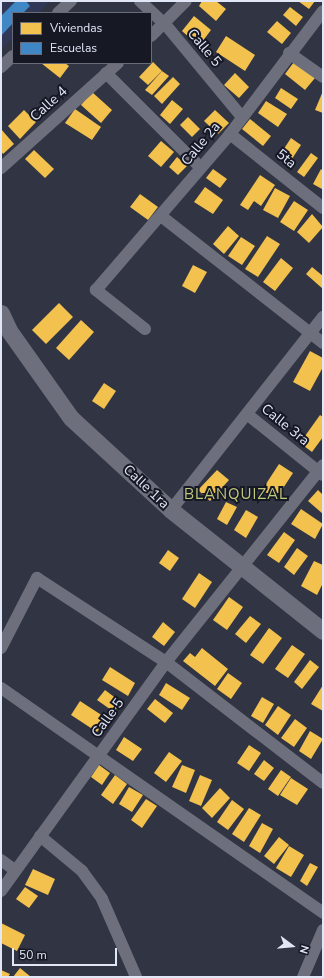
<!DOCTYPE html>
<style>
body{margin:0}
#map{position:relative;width:324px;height:978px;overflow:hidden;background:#313443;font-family:"Nunito Sans",sans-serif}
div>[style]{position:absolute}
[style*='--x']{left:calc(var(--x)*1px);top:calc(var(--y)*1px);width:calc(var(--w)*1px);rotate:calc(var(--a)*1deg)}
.built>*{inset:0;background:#313756}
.homes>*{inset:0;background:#f2c14e}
.schools>*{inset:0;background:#3f88c5}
.street>*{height:12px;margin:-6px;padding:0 6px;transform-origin:6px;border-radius:6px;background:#6d707c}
.secondary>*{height:17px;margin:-8.5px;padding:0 8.5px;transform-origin:8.5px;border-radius:8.5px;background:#6d707c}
span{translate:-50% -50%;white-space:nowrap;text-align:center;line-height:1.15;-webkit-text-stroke:4px #161824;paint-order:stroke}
.street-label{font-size:14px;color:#e2e7f8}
.neighbourhood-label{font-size:15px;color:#bfca7e;letter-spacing:1px}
.frame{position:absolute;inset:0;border:2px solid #e2e7f8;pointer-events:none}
.legend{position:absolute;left:12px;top:12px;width:140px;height:52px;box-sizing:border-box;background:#161824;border:1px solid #686b79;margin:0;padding:5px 7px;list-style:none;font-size:12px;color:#e2e7f8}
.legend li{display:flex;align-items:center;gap:8px;height:20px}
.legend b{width:20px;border:1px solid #686b79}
.north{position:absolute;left:272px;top:926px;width:40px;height:40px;-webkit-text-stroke:3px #161824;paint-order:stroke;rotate:106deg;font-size:11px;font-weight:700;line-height:16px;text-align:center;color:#e2e7f8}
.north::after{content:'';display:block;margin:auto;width:14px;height:18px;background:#e2e7f8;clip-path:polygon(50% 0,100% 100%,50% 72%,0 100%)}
.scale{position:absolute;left:12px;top:948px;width:105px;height:18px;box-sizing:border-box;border:2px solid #e2e7f8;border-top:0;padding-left:5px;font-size:12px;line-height:14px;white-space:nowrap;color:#e2e7f8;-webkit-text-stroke:3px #161824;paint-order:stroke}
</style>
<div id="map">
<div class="built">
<div style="clip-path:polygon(1px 1px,50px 1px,38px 13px,13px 13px,13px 38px,1px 49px)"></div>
</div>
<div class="homes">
<div style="clip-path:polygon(202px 1px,216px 1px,226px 9px,216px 21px,199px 6px)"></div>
<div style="clip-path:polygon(298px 1px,315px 1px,309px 9px)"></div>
<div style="clip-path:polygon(290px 7px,303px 17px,296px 26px,283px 15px)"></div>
<div style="clip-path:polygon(194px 16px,211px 30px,199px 46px,182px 31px)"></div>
<div style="clip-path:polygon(277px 21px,291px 33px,282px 44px,267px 32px)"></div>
<div style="clip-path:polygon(226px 36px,255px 55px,245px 71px,216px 52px)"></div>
<div style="clip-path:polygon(153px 62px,162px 71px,148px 85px,139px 77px)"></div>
<div style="clip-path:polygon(294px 62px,315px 78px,305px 90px,285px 74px)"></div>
<div style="clip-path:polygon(41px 63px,65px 63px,69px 66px,60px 78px)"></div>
<div style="clip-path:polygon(162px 71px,169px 76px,152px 95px,145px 90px)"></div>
<div style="clip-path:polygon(235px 73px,249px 87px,239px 98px,224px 85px)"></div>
<div style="clip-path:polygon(173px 77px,180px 84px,162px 104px,154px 96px)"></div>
<div style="clip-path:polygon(281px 88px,298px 99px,291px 109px,275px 98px)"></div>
<div style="clip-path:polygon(323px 91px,323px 113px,315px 110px)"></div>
<div style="clip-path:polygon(92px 92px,112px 110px,101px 123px,81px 105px)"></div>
<div style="clip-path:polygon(172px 100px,183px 109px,170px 124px,160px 115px)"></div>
<div style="clip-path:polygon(266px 101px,287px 114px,278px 127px,258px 113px)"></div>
<div style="clip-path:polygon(75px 109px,101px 127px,92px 140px,65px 123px)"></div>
<div style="clip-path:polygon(24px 110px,36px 122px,20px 139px,8px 126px)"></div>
<div style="clip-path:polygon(215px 110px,229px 123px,218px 134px,204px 121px)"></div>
<div style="clip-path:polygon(188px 117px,200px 129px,192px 137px,180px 125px)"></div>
<div style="clip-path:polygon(250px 119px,271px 136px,263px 146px,242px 129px)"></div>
<div style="clip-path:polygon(1px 129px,14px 144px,3px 154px,1px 151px)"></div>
<div style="clip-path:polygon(291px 138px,301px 145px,288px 165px,278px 158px)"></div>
<div style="clip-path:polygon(161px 141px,174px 152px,161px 167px,148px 156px)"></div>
<div style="clip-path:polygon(34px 150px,54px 169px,45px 178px,25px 159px)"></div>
<div style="clip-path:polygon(311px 153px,318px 158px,304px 177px,297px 172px)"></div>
<div style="clip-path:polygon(177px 157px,187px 166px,178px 175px,169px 167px)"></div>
<div style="clip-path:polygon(213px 169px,227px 179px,220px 188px,206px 178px)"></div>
<div style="clip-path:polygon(321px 169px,323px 171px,322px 189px,313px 184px)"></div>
<div style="clip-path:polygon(260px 175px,275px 185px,261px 206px,254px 201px,248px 210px,240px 205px)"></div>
<div style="clip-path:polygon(205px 187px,223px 200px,213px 214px,194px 202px)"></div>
<div style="clip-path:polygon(275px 188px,290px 196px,278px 218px,263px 210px)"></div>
<div style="clip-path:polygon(140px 194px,158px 207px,148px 220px,130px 207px)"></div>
<div style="clip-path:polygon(294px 201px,308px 210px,294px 231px,280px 222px)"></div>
<div style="clip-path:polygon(312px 214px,323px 227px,309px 243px,297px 232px)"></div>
<div style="clip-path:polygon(228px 226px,239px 236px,224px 254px,213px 244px)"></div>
<div style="clip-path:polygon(267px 236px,280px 244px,258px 277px,245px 269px)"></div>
<div style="clip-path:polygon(241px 237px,255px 246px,242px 265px,228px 256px)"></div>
<div style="clip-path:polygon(281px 258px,293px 268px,275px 291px,263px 282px)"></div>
<div style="clip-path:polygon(193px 265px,207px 272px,195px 293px,182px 286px)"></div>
<div style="clip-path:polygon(312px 267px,323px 276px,323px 289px,306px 274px)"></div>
<div style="clip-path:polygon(59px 303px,73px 317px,46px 344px,32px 330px)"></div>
<div style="clip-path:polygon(81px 320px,94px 332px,69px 360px,56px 348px)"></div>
<div style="clip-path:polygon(310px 351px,323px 358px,323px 367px,310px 391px,293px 382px)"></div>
<div style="clip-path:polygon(104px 383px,116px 391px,104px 409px,92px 401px)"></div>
<div style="clip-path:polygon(320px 415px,323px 417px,323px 437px,312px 452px,300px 443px)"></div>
<div style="clip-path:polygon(279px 464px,293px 473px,276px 499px,262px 490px)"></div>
<div style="clip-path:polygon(217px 470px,229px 480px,210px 501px,198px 490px)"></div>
<div style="clip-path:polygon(318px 490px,323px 495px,323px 514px,308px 501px)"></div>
<div style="clip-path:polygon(226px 502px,237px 507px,227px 525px,217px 519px)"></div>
<div style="clip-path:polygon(301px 509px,323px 524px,315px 539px,291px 524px)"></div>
<div style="clip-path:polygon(246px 510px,258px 517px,246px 538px,234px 530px)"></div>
<div style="clip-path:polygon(284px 532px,295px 540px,279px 563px,267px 555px)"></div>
<div style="clip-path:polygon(297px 548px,308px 556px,294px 575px,284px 567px)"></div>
<div style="clip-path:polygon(168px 550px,179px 558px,170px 571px,159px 563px)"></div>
<div style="clip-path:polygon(314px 561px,323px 565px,323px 583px,317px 595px,301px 586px)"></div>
<div style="clip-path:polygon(199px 573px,212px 582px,195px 608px,182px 599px)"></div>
<div style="clip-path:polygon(229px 597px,243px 607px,227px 630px,213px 620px)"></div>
<div style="clip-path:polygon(250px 616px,261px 624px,246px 643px,235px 634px)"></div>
<div style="clip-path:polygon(163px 622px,175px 632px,164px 646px,152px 637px)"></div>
<div style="clip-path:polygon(269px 628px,282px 638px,263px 664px,250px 655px)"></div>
<div style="clip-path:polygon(292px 645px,305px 654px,288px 678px,275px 669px)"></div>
<div style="clip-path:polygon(202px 648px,228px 669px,215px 686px,183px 661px,190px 653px,195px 657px)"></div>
<div style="clip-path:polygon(310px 660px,319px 667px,302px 689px,294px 682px)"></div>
<div style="clip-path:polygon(110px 667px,135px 683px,128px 696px,102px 680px)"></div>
<div style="clip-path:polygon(228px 673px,242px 683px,231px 699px,217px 689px)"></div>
<div style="clip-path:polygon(166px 683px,190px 698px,182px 710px,159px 695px)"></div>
<div style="clip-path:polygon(323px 685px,323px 711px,311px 704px)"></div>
<div style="clip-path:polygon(105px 690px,121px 702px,114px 712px,97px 700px)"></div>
<div style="clip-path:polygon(262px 697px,274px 704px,263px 723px,251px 716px)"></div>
<div style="clip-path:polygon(155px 699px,173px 713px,165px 723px,147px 709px)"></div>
<div style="clip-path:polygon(80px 701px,106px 718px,97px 732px,71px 715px)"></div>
<div style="clip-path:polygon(278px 706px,291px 715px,278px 735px,265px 725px)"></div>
<div style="clip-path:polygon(295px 719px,307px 728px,294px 747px,281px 738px)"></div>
<div style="clip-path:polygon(310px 731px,323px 739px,311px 759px,299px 751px)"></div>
<div style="clip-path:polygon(124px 737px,142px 749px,133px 761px,116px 750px)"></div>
<div style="clip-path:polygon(249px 745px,261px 753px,249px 771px,237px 763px)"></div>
<div style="clip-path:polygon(169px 752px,182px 761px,166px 782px,154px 773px)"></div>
<div style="clip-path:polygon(264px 760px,274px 768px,264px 781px,254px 774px)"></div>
<div style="clip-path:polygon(99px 765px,110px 773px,102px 785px,91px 777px)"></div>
<div style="clip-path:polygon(182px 765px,195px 770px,186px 793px,172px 787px)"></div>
<div style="clip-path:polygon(281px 770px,291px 777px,278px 796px,268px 789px)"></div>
<div style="clip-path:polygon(115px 775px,127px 784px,113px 804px,101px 795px)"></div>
<div style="clip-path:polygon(200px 775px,212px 780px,201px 806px,189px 801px)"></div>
<div style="clip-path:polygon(291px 778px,308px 789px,297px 805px,280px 795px)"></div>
<div style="clip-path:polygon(129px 787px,143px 795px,132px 812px,119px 804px)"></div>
<div style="clip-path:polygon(220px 788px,230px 798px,212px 818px,202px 808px)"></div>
<div style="clip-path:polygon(146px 799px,157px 806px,142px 828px,131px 820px)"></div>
<div style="clip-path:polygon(232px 800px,244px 809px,228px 830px,217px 822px)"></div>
<div style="clip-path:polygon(249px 808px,261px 815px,244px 842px,232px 834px)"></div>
<div style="clip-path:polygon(262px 823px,273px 829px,260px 853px,249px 846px)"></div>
<div style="clip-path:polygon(279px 837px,289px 845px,274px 864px,264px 856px)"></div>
<div style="clip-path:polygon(289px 846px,304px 855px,291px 877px,276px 868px)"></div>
<div style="clip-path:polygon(310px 863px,318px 867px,307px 886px,300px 881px)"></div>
<div style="clip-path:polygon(33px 869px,55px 879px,48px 895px,25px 885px)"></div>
<div style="clip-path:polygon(25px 887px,38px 896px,29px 908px,16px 899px)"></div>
<div style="clip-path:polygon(1px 923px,25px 935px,17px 951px,1px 943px)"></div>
<div style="clip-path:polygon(20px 968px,31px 977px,13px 977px)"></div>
<div style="clip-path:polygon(1px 970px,10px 974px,8px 977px,1px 977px)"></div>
</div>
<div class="schools">
<div style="clip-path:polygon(16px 1px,26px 1px,30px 6px,23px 13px,13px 13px,13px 23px,1px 36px,1px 16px)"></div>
</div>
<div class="street">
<div style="--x:140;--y:1;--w:34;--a:43"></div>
<div style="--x:165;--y:24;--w:121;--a:50.4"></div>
<div style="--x:58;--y:13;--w:18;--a:-43"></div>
<div style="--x:151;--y:36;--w:49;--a:-45"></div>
<div style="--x:289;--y:53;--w:42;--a:35.2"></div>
<div style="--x:1;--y:67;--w:16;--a:-43"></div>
<div style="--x:106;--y:73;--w:134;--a:45"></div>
<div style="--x:230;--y:134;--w:119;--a:38.5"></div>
<div style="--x:1;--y:168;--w:157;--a:-41.9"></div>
<div style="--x:161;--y:216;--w:206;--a:38.1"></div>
<div style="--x:145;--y:329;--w:63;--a:-141.5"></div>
<div style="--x:96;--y:290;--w:206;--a:-49.3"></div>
<div style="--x:230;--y:134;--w:154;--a:-52.9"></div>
<div style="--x:247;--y:414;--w:97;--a:38.8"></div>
<div style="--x:171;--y:510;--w:246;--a:-51.8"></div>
<div style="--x:1;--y:648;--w:79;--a:-62.8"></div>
<div style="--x:37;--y:578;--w:154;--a:33.1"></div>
<div style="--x:166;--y:662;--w:198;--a:37.6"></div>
<div style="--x:1;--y:688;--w:393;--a:34.9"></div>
<div style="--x:40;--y:836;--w:55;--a:39.8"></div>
<div style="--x:82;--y:871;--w:34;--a:54"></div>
<div style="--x:102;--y:899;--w:85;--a:66.4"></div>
<div style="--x:1;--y:860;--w:17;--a:36"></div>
<div style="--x:1;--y:891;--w:282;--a:-54.2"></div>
<div style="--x:166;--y:662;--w:252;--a:-51.4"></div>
<div style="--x:303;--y:977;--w:51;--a:-66.9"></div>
</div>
<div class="secondary">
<div style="--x:1;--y:313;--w:21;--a:65"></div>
<div style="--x:10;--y:332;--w:105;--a:54.7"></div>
<div style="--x:71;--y:418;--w:136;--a:42.6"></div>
<div style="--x:171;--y:510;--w:194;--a:38.5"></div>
</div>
<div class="street-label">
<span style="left:204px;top:48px;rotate:50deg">Calle 5</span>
<span style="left:49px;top:104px;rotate:-42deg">Calle 4</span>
<span style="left:201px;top:144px;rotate:-50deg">Calle 2a</span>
<span style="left:286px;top:159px;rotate:39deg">5ta</span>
<span style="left:285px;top:425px;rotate:39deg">Calle 3ra</span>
<span style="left:146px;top:487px;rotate:43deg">Calle 1ra</span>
<span style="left:108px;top:718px;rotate:-54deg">Calle 5</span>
</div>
<div class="neighbourhood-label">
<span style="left:236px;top:495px">BLANQUIZAL</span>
</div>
<div class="frame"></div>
<ul class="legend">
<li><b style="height:11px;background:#f2c14e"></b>Viviendas</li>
<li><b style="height:11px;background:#3f88c5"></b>Escuelas</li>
</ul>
<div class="north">N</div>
<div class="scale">50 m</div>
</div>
